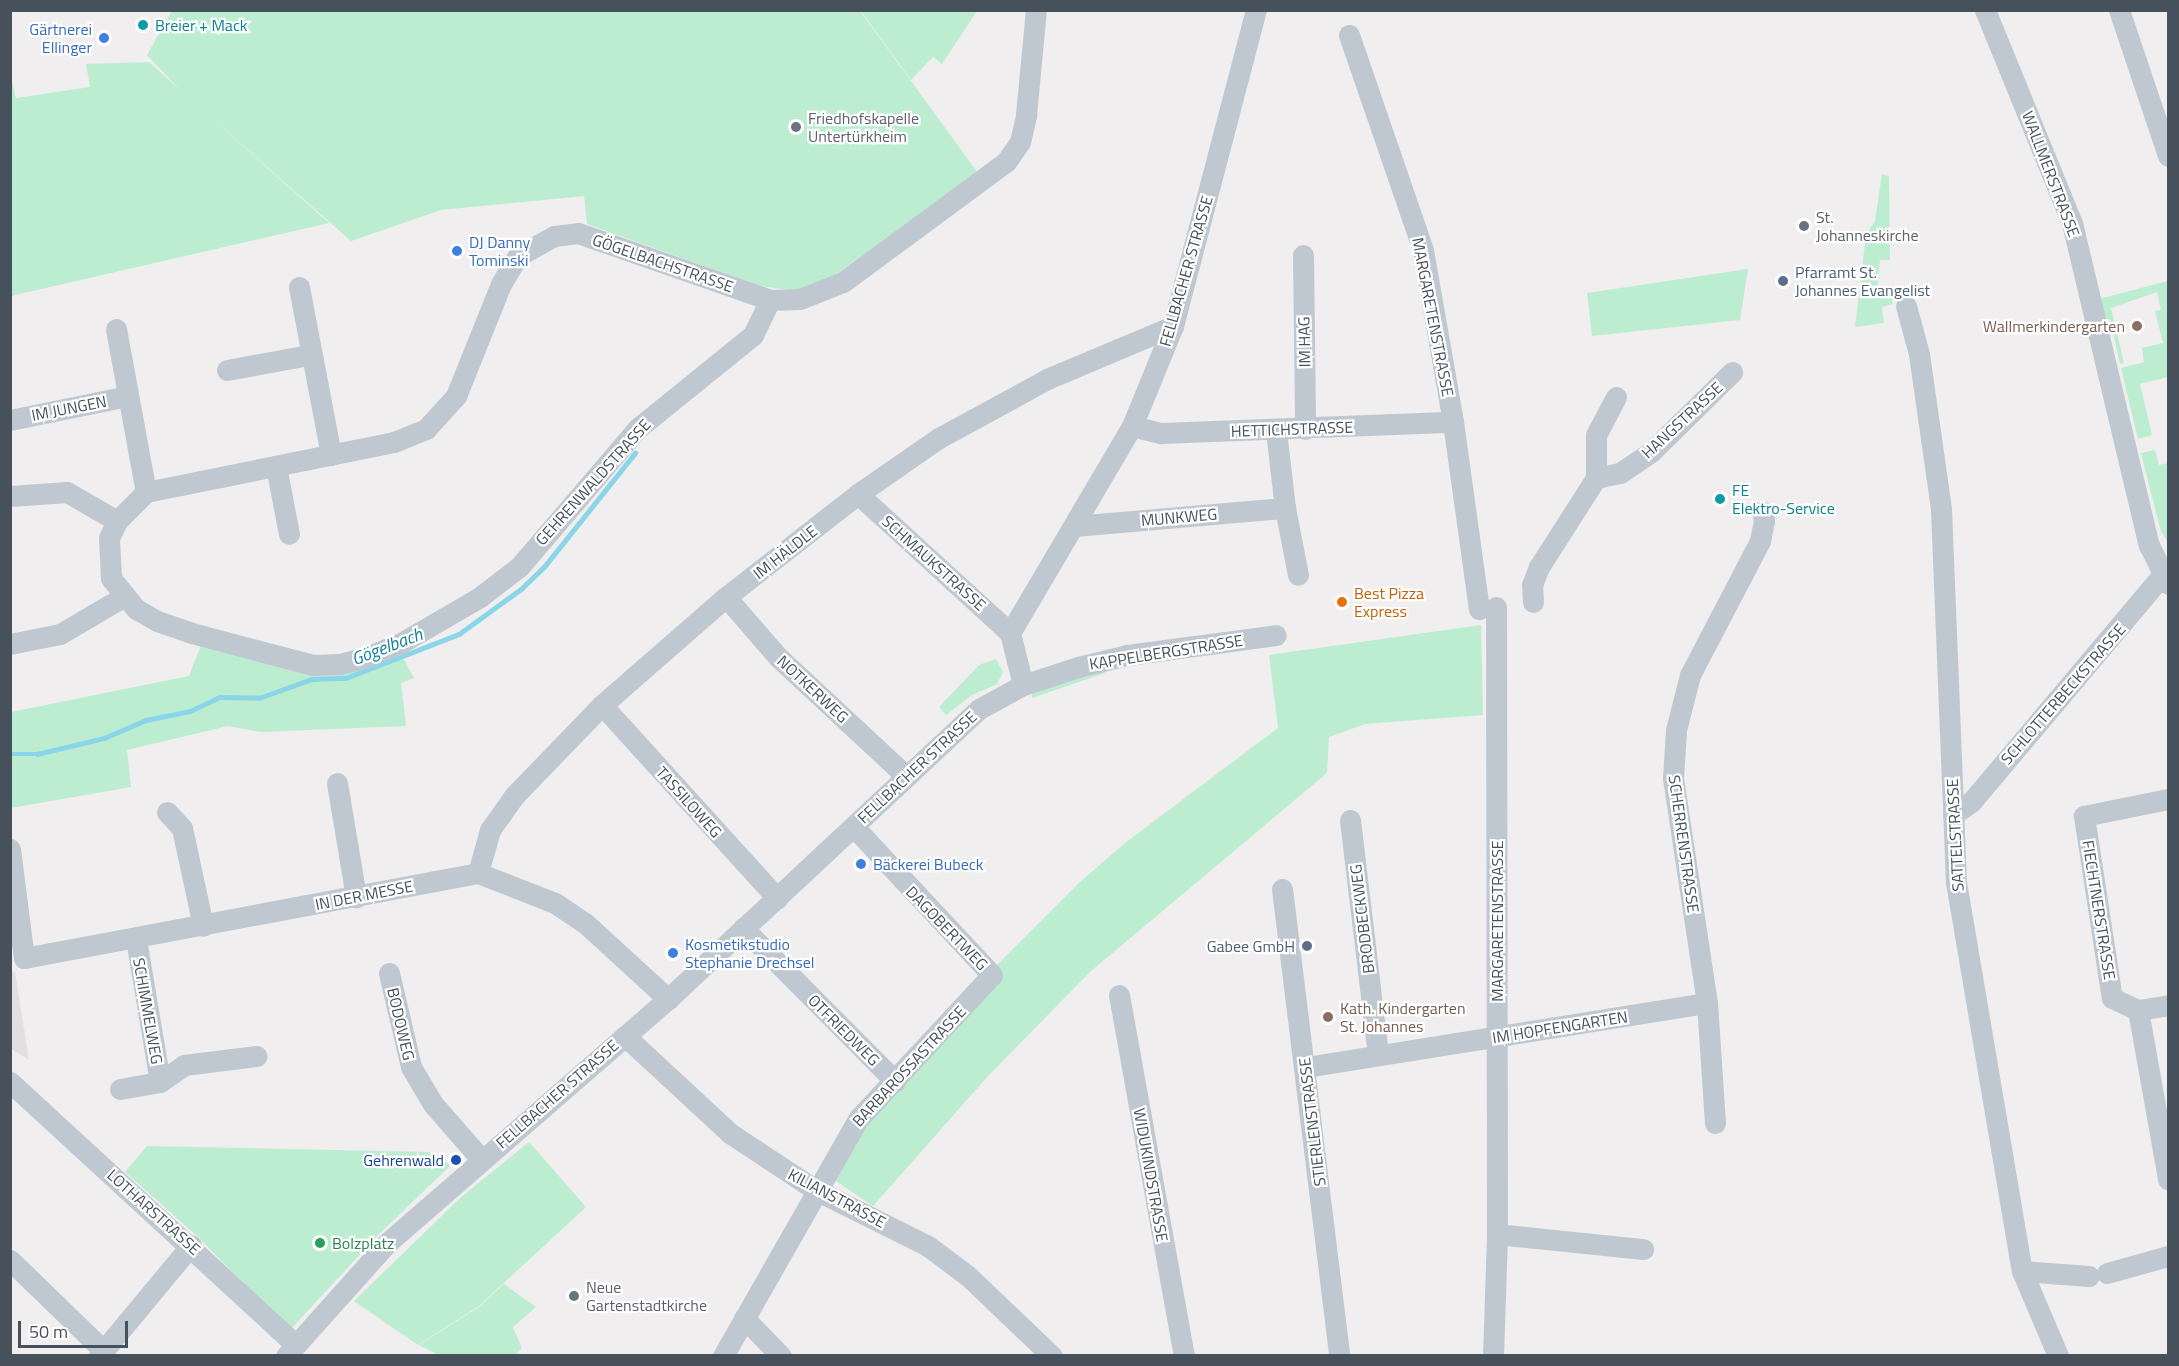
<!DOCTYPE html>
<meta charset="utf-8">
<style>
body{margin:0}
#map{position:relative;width:2179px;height:1366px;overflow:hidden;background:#f0eeee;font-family:"Titillium Web",sans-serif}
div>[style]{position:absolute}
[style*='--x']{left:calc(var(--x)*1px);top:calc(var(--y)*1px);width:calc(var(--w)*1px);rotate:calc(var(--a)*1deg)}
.education>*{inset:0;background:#e1dfe0}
.green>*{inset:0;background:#bdedd0}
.stream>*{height:4.5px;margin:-2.25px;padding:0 2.25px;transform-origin:2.25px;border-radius:2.25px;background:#8bd5e9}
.minor>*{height:21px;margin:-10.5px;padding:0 10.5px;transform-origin:10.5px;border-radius:10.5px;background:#bfc8d0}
.dots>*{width:16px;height:16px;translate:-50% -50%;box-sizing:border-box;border:3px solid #fff;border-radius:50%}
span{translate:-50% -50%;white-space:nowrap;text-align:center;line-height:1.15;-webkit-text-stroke:4.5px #fff;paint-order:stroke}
.culture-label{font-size:16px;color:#0d838f}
.left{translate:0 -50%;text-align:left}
.shop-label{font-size:16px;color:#366cbe}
.right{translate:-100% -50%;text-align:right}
.worship-label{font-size:16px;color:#5b616d}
.street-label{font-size:16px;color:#47515b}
.service-label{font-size:16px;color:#4e5e75}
.education-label{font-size:16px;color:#785e54}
.food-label{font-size:16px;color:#c56008}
.transit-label{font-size:16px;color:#164399}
.leisure-label{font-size:16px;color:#27864d}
.water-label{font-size:18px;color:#107e9d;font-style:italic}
.frame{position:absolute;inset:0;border:12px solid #47515b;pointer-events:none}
.scale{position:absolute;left:18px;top:1321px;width:110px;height:27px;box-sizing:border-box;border:3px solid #47515b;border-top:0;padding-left:8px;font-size:18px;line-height:21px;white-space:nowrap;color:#47515b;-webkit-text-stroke:4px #fff;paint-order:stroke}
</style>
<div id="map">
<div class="education">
<div style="clip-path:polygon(15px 972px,29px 1060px,11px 1049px,11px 973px)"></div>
</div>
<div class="green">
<div style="clip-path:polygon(172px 11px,860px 11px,978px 173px,818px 287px,790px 290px,760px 286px,587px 224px,584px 196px,441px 210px,351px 241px,181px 91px,147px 55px)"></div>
<div style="clip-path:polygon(861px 11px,977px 11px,942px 64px,933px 57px,911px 80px)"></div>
<div style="clip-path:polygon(149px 62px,329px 223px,11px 296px,11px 78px,16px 98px,90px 87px,86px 64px)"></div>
<div style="clip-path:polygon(1882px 174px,1889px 176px,1890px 260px,1880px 260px,1877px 296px,1891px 296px,1893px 304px,1882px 307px,1884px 323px,1855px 327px,1866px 235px,1875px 221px)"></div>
<div style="clip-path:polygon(1748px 269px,1740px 320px,1592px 336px,1587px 293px)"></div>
<div style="clip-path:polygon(2168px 281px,2168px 377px,2140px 384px,2152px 435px,2138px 439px,2121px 368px,2144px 362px,2142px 348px,2163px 343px,2155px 311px,2161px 310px,2157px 292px,2111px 308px,2124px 363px,2120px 364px,2110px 319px,2100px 321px,2095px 300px)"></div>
<div style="clip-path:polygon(2155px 450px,2159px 465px,2168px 463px,2168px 542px,2161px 532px,2141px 453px)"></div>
<div style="clip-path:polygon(1481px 625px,1483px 715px,1365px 724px,1329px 737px,1327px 773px,1091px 971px,989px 1075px,873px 1206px,830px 1177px,842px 1143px,987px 975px,1081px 881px,1125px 843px,1278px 728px,1269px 655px)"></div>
<div style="clip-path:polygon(201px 645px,340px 674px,402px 656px,414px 678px,401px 683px,406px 726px,260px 732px,228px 726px,127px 750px,131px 787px,11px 808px,11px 712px,189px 676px)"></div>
<div style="clip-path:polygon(996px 659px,1003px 672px,997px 684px,972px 695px,946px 715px,939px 707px,979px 665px)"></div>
<div style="clip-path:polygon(1104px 670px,1105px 673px,1032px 698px,1032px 693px)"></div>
<div style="clip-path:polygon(529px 1142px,586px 1207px,479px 1306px,418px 1345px,354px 1301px,460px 1198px)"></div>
<div style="clip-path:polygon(147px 1146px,429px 1152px,451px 1165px,377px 1236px,290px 1330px,197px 1236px,125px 1172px)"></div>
<div style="clip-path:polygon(504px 1284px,536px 1307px,513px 1327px,522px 1348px,515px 1355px,439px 1355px,419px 1345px,479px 1307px)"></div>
</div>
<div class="stream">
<div style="--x:10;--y:754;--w:27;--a:0"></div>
<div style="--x:37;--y:754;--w:69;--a:-13.4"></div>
<div style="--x:104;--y:738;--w:46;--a:-23.2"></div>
<div style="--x:146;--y:720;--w:45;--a:-11.6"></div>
<div style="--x:190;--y:711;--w:33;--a:-25"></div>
<div style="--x:220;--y:697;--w:39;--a:1"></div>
<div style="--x:259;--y:698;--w:56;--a:-19.7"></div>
<div style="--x:312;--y:679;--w:34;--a:-2"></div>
<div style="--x:346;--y:678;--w:121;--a:-21.3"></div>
<div style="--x:459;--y:634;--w:77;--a:-36"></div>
<div style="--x:521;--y:589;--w:32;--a:-44"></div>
<div style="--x:544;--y:567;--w:146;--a:-51.4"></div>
</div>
<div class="minor">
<div style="--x:1985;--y:10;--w:230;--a:67.8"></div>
<div style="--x:2072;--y:223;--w:331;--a:76.6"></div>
<div style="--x:2149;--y:545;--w:43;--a:64"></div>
<div style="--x:2119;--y:10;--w:154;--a:71.4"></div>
<div style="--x:1349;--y:35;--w:227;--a:71"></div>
<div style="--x:1423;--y:250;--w:175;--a:80.1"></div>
<div style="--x:1453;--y:422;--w:189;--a:82.1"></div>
<div style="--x:1303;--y:255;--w:174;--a:89.3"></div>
<div style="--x:299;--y:287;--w:171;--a:79.2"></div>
<div style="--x:770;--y:300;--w:39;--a:116"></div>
<div style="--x:753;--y:335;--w:149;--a:141"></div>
<div style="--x:637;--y:429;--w:182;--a:130.5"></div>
<div style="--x:519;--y:567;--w:49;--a:142.4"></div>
<div style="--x:480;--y:597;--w:91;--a:149.8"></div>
<div style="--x:401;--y:643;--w:40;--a:158"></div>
<div style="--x:364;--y:658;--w:25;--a:166"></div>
<div style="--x:340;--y:664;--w:27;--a:178"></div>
<div style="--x:313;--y:665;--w:125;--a:-165.2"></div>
<div style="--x:192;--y:633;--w:37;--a:-161"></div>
<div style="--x:157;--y:621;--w:24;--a:-150"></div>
<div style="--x:136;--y:609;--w:40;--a:-129"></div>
<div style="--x:111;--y:578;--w:40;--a:-92.9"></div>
<div style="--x:109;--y:538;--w:19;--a:-65"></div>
<div style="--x:117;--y:521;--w:41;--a:-45"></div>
<div style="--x:146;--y:492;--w:253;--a:-11.4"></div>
<div style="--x:394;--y:442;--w:35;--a:-22"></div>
<div style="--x:426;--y:429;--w:45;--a:-47.7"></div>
<div style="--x:456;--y:396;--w:121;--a:-68.1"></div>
<div style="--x:501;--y:284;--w:33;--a:-59"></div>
<div style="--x:518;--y:256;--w:41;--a:-29.1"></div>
<div style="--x:554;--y:236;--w:24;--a:-7"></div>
<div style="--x:578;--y:233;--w:203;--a:19.2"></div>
<div style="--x:770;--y:300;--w:30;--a:-2"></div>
<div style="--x:800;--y:299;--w:46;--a:-21.6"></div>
<div style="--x:843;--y:282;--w:202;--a:-36.4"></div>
<div style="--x:1006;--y:162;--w:24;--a:-55"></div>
<div style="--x:1020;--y:142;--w:28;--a:-77"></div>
<div style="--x:1026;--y:115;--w:105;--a:-84.6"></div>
<div style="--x:1906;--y:306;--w:50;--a:74.8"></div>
<div style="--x:1919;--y:354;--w:157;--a:81.9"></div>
<div style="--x:1941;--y:509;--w:373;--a:87.7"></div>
<div style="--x:1956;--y:882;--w:395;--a:80.4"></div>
<div style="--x:2022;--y:1271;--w:92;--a:67"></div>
<div style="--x:116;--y:329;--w:166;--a:79.6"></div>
<div style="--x:227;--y:370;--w:83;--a:-10.4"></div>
<div style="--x:10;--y:420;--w:120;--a:-11.5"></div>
<div style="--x:1132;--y:426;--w:30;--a:14"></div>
<div style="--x:1161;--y:433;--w:292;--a:-2.2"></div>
<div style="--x:1276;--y:431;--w:78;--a:83.3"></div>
<div style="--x:1285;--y:508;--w:68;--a:79"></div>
<div style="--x:276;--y:466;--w:69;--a:79.2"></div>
<div style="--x:1596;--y:478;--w:43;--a:-90"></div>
<div style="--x:1596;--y:435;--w:43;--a:-62.2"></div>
<div style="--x:858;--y:494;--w:206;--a:42.4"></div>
<div style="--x:10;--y:496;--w:57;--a:-4"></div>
<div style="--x:67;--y:492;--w:58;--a:30.1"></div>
<div style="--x:1074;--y:526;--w:212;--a:-4.9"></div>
<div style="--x:726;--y:597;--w:79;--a:49.1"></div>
<div style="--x:778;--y:657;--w:173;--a:42.9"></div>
<div style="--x:1533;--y:602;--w:17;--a:-93"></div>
<div style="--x:1532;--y:585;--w:19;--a:-69"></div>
<div style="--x:1539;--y:567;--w:106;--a:-57.4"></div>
<div style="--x:1596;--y:478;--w:25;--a:-12"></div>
<div style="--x:1620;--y:473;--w:37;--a:-34"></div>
<div style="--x:1651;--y:452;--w:114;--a:-44.6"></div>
<div style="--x:10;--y:644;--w:51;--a:-11.3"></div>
<div style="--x:60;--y:634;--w:73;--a:-30.4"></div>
<div style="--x:1023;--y:685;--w:54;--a:-104"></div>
<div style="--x:1010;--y:633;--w:240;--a:-59.5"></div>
<div style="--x:1132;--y:426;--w:108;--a:-67.7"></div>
<div style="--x:1173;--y:326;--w:327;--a:-75.3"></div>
<div style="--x:602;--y:705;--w:261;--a:47.8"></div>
<div style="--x:337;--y:783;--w:116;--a:80.5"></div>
<div style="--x:2168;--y:799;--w:86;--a:168.6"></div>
<div style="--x:2084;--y:816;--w:184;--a:81.3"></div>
<div style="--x:2112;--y:998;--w:29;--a:25"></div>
<div style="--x:2138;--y:1010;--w:172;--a:79.9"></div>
<div style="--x:167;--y:812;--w:22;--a:47"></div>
<div style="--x:182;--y:828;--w:100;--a:77.9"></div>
<div style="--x:1953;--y:815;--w:24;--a:-36"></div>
<div style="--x:1972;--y:801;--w:304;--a:-49.9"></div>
<div style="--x:1350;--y:820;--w:236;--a:83.2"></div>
<div style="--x:10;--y:849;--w:110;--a:82.7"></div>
<div style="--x:24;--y:958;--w:462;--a:-10.6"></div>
<div style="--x:478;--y:873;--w:83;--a:21.3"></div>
<div style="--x:555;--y:903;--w:36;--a:34"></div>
<div style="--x:585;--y:923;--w:113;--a:42.5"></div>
<div style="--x:478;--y:873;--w:45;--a:-74.4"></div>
<div style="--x:490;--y:830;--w:42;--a:-54.8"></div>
<div style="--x:514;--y:796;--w:127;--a:-46"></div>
<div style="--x:602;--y:705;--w:164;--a:-41.1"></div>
<div style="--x:726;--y:597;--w:167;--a:-38"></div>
<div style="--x:858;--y:494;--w:98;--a:-34.7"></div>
<div style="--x:939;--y:438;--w:123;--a:-28.6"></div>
<div style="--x:1047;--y:379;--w:137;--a:-22.8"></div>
<div style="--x:1282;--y:889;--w:470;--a:83"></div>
<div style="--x:743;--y:928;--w:216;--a:45.2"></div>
<div style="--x:136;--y:939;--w:145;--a:80.5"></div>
<div style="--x:160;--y:1082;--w:29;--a:-35"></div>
<div style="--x:184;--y:1065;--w:73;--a:-7.1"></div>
<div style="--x:389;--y:973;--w:97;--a:76.8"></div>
<div style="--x:411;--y:1067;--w:43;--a:59.3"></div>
<div style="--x:433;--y:1104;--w:73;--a:48.9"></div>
<div style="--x:1119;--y:995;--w:367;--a:79.8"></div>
<div style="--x:2138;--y:1010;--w:30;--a:-9"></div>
<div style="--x:625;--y:1036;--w:144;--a:42.8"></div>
<div style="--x:731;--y:1134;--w:102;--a:33.4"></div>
<div style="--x:816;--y:1190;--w:125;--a:26.6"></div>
<div style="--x:928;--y:1246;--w:50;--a:36.9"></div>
<div style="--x:968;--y:1276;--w:116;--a:43.6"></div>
<div style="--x:1306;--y:1067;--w:406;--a:-9.1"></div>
<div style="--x:10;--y:1082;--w:387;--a:42.6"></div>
<div style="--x:120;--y:1089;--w:41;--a:-9.9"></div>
<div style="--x:1715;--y:1123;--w:120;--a:-93.8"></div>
<div style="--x:1707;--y:1003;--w:228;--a:-98.6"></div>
<div style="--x:1673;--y:778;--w:48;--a:-86.4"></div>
<div style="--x:1676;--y:730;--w:57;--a:-75.7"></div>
<div style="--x:1690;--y:675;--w:151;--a:-62.4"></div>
<div style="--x:1760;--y:541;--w:21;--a:-79"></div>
<div style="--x:1764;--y:520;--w:9;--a:-103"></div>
<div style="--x:1497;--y:1234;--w:147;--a:5.9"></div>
<div style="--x:10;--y:1260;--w:129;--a:44.1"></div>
<div style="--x:2022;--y:1271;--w:67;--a:4.3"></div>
<div style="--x:2107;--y:1273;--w:63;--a:-15.6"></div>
<div style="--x:744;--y:1318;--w:53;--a:45.8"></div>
<div style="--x:99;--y:1356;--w:144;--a:-50.3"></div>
<div style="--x:286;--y:1356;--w:150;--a:-48.2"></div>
<div style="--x:386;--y:1244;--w:374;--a:-41"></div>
<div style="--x:668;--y:999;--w:425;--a:-43"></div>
<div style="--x:979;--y:709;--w:50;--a:-28.6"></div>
<div style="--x:1023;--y:685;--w:58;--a:-18.1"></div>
<div style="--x:1078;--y:667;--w:50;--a:-13.8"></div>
<div style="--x:1127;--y:655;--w:150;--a:-7.6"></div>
<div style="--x:723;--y:1356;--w:274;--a:-60.3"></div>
<div style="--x:859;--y:1118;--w:195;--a:-47.1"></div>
<div style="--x:992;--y:975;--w:202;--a:-133"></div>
<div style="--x:1493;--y:1356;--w:122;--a:-88.1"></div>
<div style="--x:1497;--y:1234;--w:627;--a:-90.09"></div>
</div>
<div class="dots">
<div style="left:143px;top:25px;background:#0f9aa8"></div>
<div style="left:104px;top:38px;background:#3f7fe0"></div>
<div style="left:796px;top:127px;background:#6b7280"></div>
<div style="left:1804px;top:226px;background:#6b7280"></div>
<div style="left:457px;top:251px;background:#3f7fe0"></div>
<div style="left:1783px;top:281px;background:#5c6f8a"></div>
<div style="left:2137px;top:326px;background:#8d6e63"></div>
<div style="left:1720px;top:499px;background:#0f9aa8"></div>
<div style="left:1342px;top:602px;background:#e8710a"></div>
<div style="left:861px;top:864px;background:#3f7fe0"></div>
<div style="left:1307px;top:946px;background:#5c6f8a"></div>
<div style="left:673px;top:953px;background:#3f7fe0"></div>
<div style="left:1328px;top:1017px;background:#8d6e63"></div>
<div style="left:456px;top:1160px;background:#1a4fb4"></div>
<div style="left:320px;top:1243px;background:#2e9e5b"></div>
<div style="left:574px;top:1296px;background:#6b7280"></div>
</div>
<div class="culture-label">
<span class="left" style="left:155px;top:25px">Breier + Mack</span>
<span class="left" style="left:1732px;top:499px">FE<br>Elektro-Service</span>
</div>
<div class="shop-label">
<span class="right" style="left:92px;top:38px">Gärtnerei<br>Ellinger</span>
<span class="left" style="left:469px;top:251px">DJ Danny<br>Tominski</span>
<span class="left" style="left:873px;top:864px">Bäckerei Bubeck</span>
<span class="left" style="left:685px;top:953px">Kosmetikstudio<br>Stephanie Drechsel</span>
</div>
<div class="worship-label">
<span class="left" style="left:808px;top:127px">Friedhofskapelle<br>Untertürkheim</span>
<span class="left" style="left:1816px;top:226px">St.<br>Johanneskirche</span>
<span class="left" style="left:586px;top:1296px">Neue<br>Gartenstadtkirche</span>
</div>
<div class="street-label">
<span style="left:2051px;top:174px;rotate:69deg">WALLMERSTRASSE</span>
<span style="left:663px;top:263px;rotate:19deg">GÖGELBACHSTRASSE</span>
<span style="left:1186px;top:271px;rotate:-74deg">FELLBACHER STRASSE</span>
<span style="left:1433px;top:317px;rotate:79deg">MARGARETENSTRASSE</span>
<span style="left:1304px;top:342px;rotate:-91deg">IM HAG</span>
<span style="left:69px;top:408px;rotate:-11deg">IM JUNGEN</span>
<span style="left:1682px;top:420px;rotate:-43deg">HANGSTRASSE</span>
<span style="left:1292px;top:429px;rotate:-2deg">HETTICHSTRASSE</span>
<span style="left:593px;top:482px;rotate:-48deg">GEHRENWALDSTRASSE</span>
<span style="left:1179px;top:517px;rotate:-5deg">MUNKWEG</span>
<span style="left:785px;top:552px;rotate:-38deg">IM HÄLDLE</span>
<span style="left:934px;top:563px;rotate:42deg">SCHMAUKSTRASSE</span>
<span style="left:1166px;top:652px;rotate:-9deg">KAPPELBERGSTRASSE</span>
<span style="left:813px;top:689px;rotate:43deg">NOTKERWEG</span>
<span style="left:2063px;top:694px;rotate:-49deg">SCHLOTTERBECKSTRASSE</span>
<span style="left:917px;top:767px;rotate:-43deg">FELLBACHER STRASSE</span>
<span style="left:689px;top:802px;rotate:48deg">TASSILOWEG</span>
<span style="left:1955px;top:835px;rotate:-93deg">SATTELSTRASSE</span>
<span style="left:1684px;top:844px;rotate:82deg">SCHERRENSTRASSE</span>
<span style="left:364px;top:895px;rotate:-11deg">IN DER MESSE</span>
<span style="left:2099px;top:910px;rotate:81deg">FIECHTNERSTRASSE</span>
<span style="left:1362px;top:919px;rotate:-97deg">BRODBECKWEG</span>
<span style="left:1497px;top:921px;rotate:-90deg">MARGARETENSTRASSE</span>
<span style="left:947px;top:928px;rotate:46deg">DAGOBERTWEG</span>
<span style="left:148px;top:1011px;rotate:80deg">SCHIMMELWEG</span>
<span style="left:401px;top:1024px;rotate:77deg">BODOWEG</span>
<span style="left:1560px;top:1027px;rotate:-9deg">IM HOPFENGARTEN</span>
<span style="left:844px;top:1030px;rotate:45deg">OTFRIEDWEG</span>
<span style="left:909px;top:1066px;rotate:-47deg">BARBAROSSASTRASSE</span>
<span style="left:557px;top:1094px;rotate:-41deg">FELLBACHER STRASSE</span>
<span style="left:1312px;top:1122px;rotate:-97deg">STIERLENSTRASSE</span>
<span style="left:1151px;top:1175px;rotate:80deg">WIDUKINDSTRASSE</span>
<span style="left:837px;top:1198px;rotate:28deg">KILIANSTRASSE</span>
<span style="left:154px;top:1212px;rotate:42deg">LOTHARSTRASSE</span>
</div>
<div class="service-label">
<span class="left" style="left:1795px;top:281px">Pfarramt St.<br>Johannes Evangelist</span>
<span class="right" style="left:1295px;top:946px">Gabee GmbH</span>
</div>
<div class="education-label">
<span class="right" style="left:2125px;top:326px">Wallmerkindergarten</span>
<span class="left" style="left:1340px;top:1017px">Kath. Kindergarten<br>St. Johannes</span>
</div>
<div class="food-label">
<span class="left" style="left:1354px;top:602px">Best Pizza<br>Express</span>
</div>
<div class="transit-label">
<span class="right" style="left:444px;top:1160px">Gehrenwald</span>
</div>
<div class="leisure-label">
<span class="left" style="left:332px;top:1243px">Bolzplatz</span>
</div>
<div class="water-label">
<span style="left:387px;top:647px;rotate:-21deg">Gögelbach</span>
</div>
<div class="frame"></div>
<div class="scale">50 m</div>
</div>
